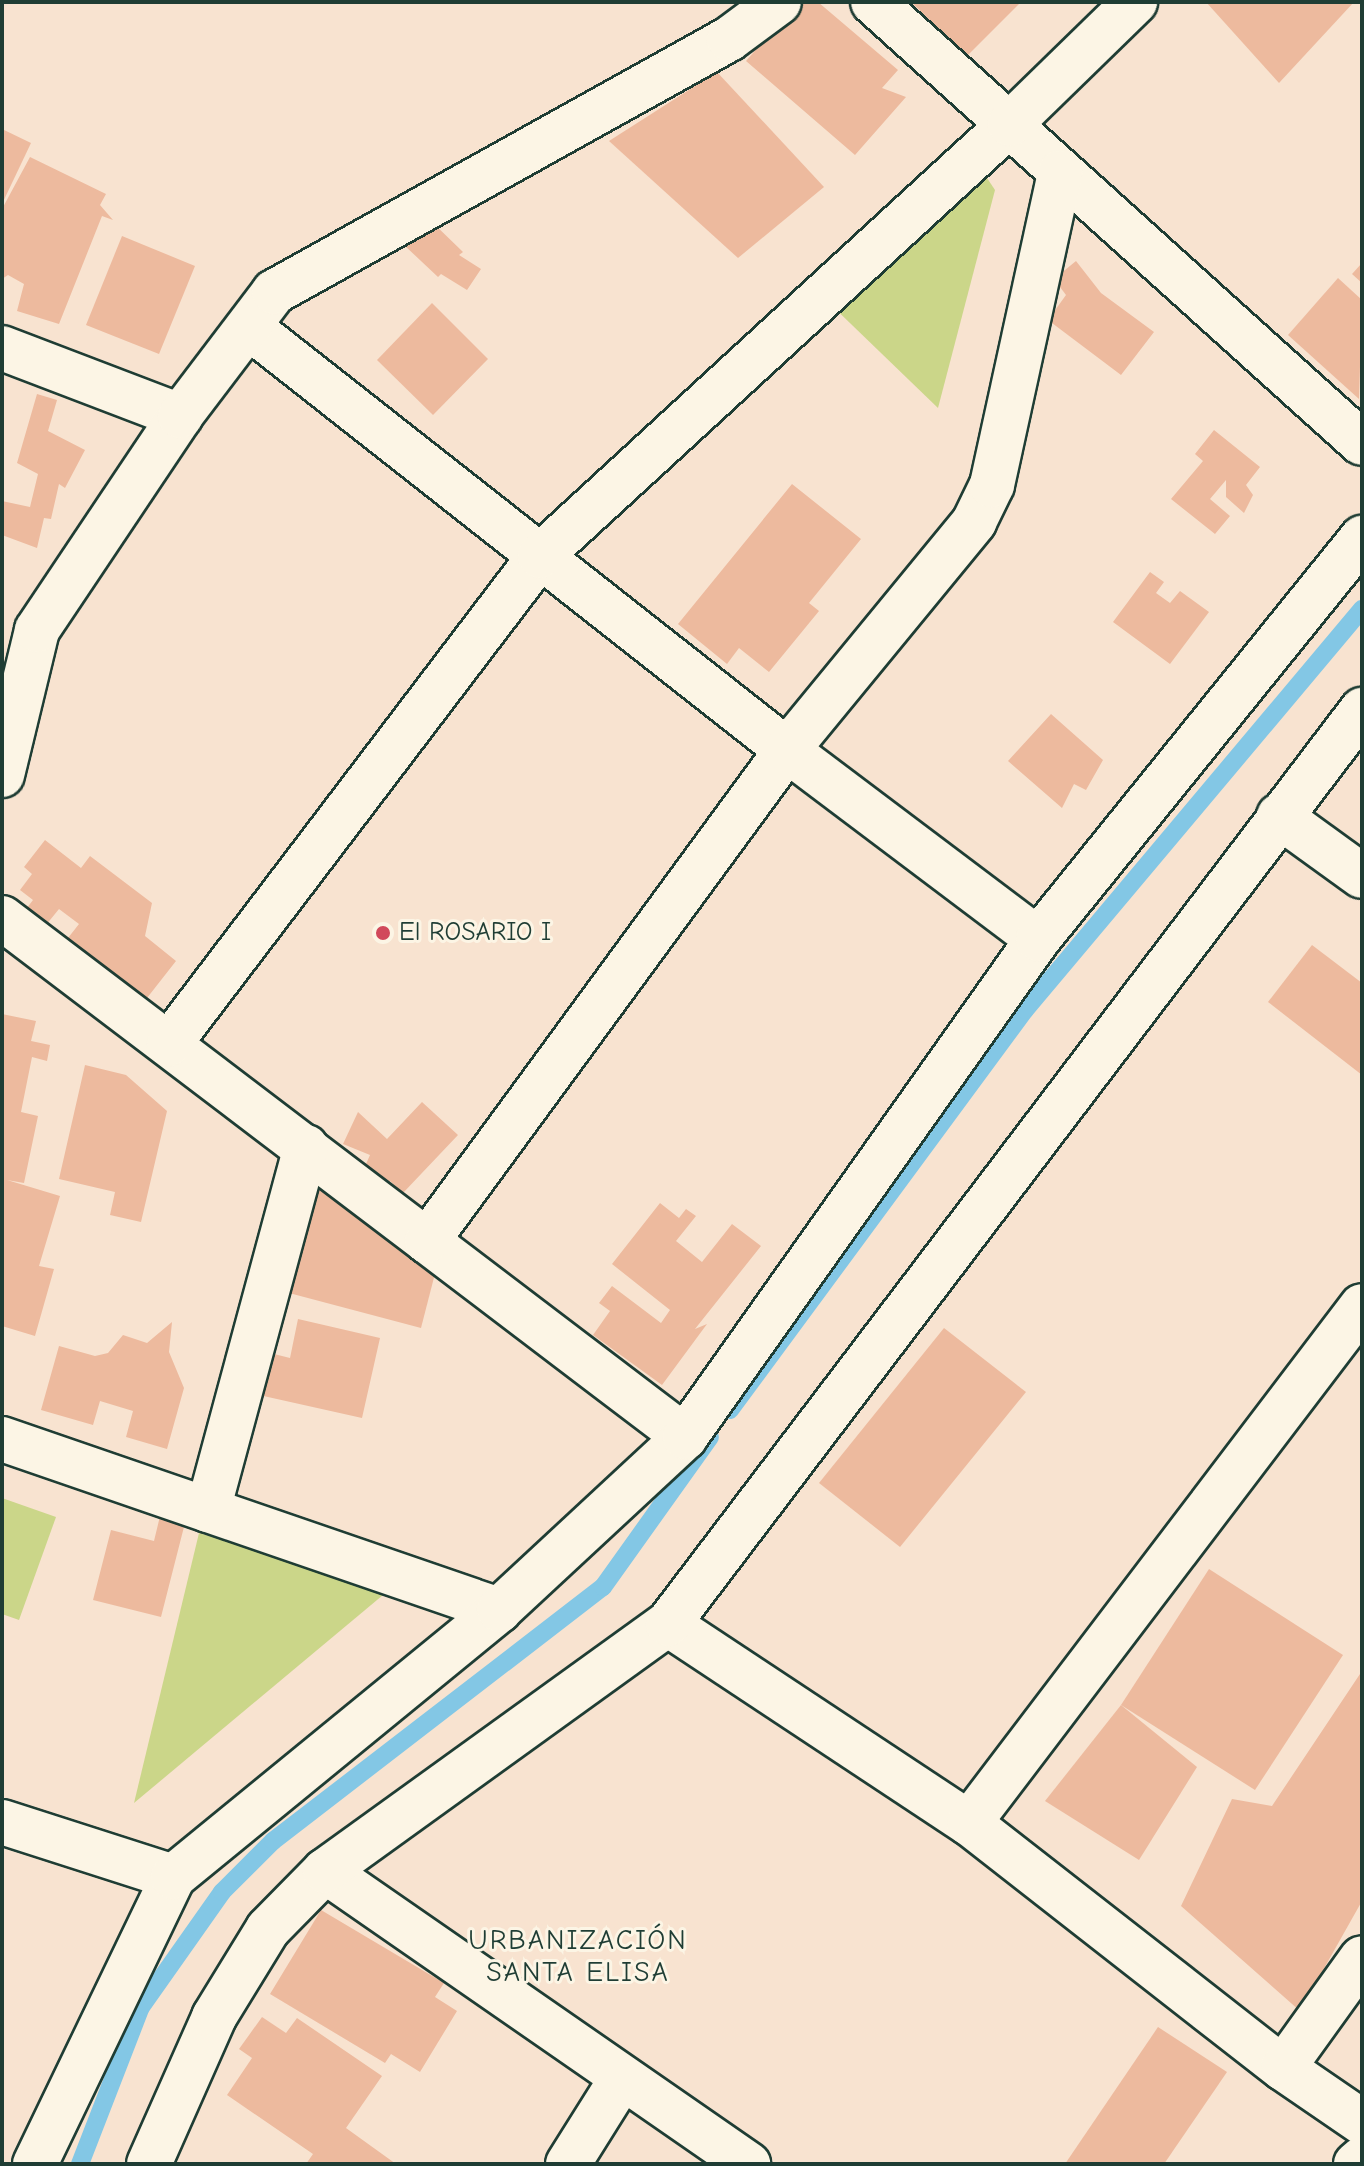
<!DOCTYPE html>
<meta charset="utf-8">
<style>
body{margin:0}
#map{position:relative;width:1364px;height:2166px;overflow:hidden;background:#f8e3d0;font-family:"Comic Neue",sans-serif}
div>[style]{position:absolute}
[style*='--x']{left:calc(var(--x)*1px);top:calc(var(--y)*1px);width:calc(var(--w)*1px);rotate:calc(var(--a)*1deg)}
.green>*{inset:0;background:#cbd689}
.stream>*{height:18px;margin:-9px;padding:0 9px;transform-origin:9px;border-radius:9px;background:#83c7e5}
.building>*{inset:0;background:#edba9e}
.roads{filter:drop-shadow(2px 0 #1f3d34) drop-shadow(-2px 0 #1f3d34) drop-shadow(0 2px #1f3d34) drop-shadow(0 -2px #1f3d34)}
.street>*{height:44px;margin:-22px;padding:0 22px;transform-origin:22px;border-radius:22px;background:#fcf5e5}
.dots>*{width:22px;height:22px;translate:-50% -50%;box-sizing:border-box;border:4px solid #fcf5e5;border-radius:50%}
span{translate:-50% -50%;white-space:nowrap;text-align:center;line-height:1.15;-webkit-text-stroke:6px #fcf5e5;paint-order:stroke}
.poi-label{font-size:26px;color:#1f3d34}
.left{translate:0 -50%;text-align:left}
.neighbourhood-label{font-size:28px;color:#1f3d34;letter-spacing:2px}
.frame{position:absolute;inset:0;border:4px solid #1f3d34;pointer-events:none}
</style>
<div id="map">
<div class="green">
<div style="clip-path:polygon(981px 169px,995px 190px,938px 408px,823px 297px)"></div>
<div style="clip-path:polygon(2px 1498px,56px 1517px,19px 1620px,2px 1614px)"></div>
<div style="clip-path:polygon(199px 1533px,389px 1590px,134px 1803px)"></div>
</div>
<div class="stream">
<div style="--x:730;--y:1410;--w:497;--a:-53.6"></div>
<div style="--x:1025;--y:1010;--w:524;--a:-49.96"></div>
<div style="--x:80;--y:2164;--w:168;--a:-68.8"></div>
<div style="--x:141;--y:2007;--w:141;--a:-54.8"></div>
<div style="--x:222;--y:1892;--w:72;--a:-45"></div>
<div style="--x:273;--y:1841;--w:416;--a:-37.6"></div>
<div style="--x:603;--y:1587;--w:184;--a:-54.5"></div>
</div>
<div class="building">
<div style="clip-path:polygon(797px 2px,818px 2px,898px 70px,882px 88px,906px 97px,855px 155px,746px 61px)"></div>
<div style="clip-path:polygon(911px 2px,1021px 2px,967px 56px)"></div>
<div style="clip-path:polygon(1206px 2px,1354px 2px,1279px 83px)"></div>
<div style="clip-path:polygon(717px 72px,824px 187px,738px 258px,609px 141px)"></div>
<div style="clip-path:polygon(2px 129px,31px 143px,2px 204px)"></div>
<div style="clip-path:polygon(30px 157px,106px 194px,100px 205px,113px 220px,102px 216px,59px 324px,17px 311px,24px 284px,8px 275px,2px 279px,2px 209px)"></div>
<div style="clip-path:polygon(429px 219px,463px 252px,459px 255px,481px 269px,467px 290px,441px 274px,438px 277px,404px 245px)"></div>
<div style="clip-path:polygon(122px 236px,195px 266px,159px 354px,86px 325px)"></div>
<div style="clip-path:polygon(1076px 261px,1101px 293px,1154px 332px,1121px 375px,1048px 320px,1066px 295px,1054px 279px)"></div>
<div style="clip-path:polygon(1362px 263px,1362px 283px,1352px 274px)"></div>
<div style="clip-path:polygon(1338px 278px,1362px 300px,1359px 399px,1288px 335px)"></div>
<div style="clip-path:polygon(432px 303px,488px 359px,433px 415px,377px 360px)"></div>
<div style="clip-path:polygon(37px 394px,57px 400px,48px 431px,85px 450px,65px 488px,59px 484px,51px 519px,44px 518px,37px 548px,2px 535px,2px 501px,30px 507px,38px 474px,17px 463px)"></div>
<div style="clip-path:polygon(1214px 430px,1260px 467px,1246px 485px,1253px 495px,1244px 513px,1226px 497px,1226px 480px,1210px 499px,1230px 516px,1215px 534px,1171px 499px,1203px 461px,1195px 454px)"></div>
<div style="clip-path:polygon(792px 484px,861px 539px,809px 603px,819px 611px,769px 672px,739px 648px,727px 664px,678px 624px)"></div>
<div style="clip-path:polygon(1150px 572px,1164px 582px,1156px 593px,1170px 603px,1180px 591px,1209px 612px,1170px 664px,1113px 622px)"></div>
<div style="clip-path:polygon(1051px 714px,1103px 760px,1086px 790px,1074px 784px,1062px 808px,1008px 761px)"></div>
<div style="clip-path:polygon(45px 840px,81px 868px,90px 856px,152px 903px,145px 936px,176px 961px,147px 998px,68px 938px,79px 924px,59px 909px,37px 936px,17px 921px,33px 900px,20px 890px,32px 874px,24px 867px)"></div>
<div style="clip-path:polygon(1312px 945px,1362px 983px,1362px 1075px,1268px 1002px)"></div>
<div style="clip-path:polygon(2px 1014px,36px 1021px,31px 1041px,50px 1045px,47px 1061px,32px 1057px,21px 1112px,38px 1116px,24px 1183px,7px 1180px,60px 1196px,39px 1266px,54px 1269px,35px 1336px,2px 1326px)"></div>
<div style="clip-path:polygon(85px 1065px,126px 1075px,167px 1111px,141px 1222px,110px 1215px,115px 1192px,59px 1179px)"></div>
<div style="clip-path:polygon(422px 1102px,458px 1135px,403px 1193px,390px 1181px,383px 1193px,362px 1173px,370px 1155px,343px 1144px,358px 1112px,387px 1139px)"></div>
<div style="clip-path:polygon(317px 1184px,439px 1258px,421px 1328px,289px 1293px)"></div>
<div style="clip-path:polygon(660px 1203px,679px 1218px,686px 1209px,696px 1216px,676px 1241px,702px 1262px,732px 1224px,761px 1246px,695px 1329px,707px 1324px,662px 1385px,593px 1335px,610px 1311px,599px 1303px,612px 1286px,661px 1323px,670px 1310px,612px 1264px)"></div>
<div style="clip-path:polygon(298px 1319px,380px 1338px,362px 1418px,259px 1395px,270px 1353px,290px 1358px)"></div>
<div style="clip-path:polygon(172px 1322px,169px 1352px,184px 1388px,167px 1449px,126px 1437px,133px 1411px,100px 1401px,93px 1425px,41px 1410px,59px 1346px,95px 1356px,108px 1353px,123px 1335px,147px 1343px)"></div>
<div style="clip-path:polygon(944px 1328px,1026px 1392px,900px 1547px,819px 1483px)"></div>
<div style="clip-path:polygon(161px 1512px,186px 1519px,161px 1617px,93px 1600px,111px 1530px,154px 1541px)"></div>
<div style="clip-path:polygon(1209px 1569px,1343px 1655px,1255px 1790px,1121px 1705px)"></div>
<div style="clip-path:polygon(1362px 1671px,1362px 1901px,1300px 2011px,1181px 1906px,1232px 1799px,1272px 1806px)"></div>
<div style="clip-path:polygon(1121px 1705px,1197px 1767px,1139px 1860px,1045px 1801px)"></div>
<div style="clip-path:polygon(321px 1910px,444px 1983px,435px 1997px,457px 2011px,420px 2072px,391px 2054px,385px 2063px,270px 1994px)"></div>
<div style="clip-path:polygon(262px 2017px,286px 2033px,297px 2018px,382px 2076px,346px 2128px,396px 2164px,306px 2164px,313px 2154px,227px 2095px,252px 2058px,239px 2049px)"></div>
<div style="clip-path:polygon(1158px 2027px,1227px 2072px,1164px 2164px,1065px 2164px)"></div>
</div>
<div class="roads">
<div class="street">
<div style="--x:873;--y:2;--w:658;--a:42.05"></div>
<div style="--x:249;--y:327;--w:684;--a:38.18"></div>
<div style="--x:787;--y:750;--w:314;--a:37"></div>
<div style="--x:2;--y:348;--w:191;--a:20.9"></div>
<div style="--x:2;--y:775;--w:149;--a:-76.4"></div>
<div style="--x:37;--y:630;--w:257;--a:-56.2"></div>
<div style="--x:180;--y:416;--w:156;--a:-52.8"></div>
<div style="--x:274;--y:292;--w:521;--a:-29.08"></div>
<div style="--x:729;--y:39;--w:62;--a:-36.5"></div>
<div style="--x:1279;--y:816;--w:102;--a:35.9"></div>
<div style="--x:2;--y:918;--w:858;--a:37.23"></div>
<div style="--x:169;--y:1044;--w:613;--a:-52.76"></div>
<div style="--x:540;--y:556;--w:638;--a:-42.59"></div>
<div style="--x:1010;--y:124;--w:175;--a:-44.3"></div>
<div style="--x:427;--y:1241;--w:609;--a:-53.75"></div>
<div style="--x:787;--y:750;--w:295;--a:-50.6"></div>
<div style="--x:974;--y:522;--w:41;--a:-64.1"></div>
<div style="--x:992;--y:485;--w:320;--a:-77.7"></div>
<div style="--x:2;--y:1439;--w:526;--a:18.99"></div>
<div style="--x:208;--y:1510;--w:376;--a:-74.9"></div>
<div style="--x:668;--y:1624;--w:361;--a:33.5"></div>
<div style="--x:969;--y:1823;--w:398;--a:38"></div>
<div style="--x:1283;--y:2068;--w:96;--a:34.4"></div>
<div style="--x:2;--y:1822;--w:180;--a:17.8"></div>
<div style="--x:969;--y:1823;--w:649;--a:-52.76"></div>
<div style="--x:325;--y:1871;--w:515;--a:34.71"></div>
<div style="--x:1283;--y:2068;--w:135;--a:-54.3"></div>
<div style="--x:35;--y:2164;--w:318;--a:-64.3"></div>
<div style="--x:173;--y:1877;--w:421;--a:-39.3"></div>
<div style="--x:499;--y:1610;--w:254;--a:-42.9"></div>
<div style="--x:685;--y:1437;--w:610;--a:-54.67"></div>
<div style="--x:1038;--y:939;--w:516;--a:-51.06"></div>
<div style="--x:149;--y:2164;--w:161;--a:-66.1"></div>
<div style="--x:214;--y:2017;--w:103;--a:-58.5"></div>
<div style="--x:268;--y:1929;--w:81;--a:-45.5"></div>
<div style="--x:325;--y:1871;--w:423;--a:-35.8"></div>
<div style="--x:668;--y:1624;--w:1148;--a:-52.79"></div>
<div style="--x:568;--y:2164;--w:102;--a:-57.9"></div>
<div style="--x:1356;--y:2164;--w:8;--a:-40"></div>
</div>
</div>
<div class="dots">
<div style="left:383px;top:933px;background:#d1495b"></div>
</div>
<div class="poi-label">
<span class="left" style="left:399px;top:933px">El ROSARIO I</span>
</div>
<div class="neighbourhood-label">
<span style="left:578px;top:1956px">URBANIZACIÓN<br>SANTA ELISA</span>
</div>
<div class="frame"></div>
</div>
